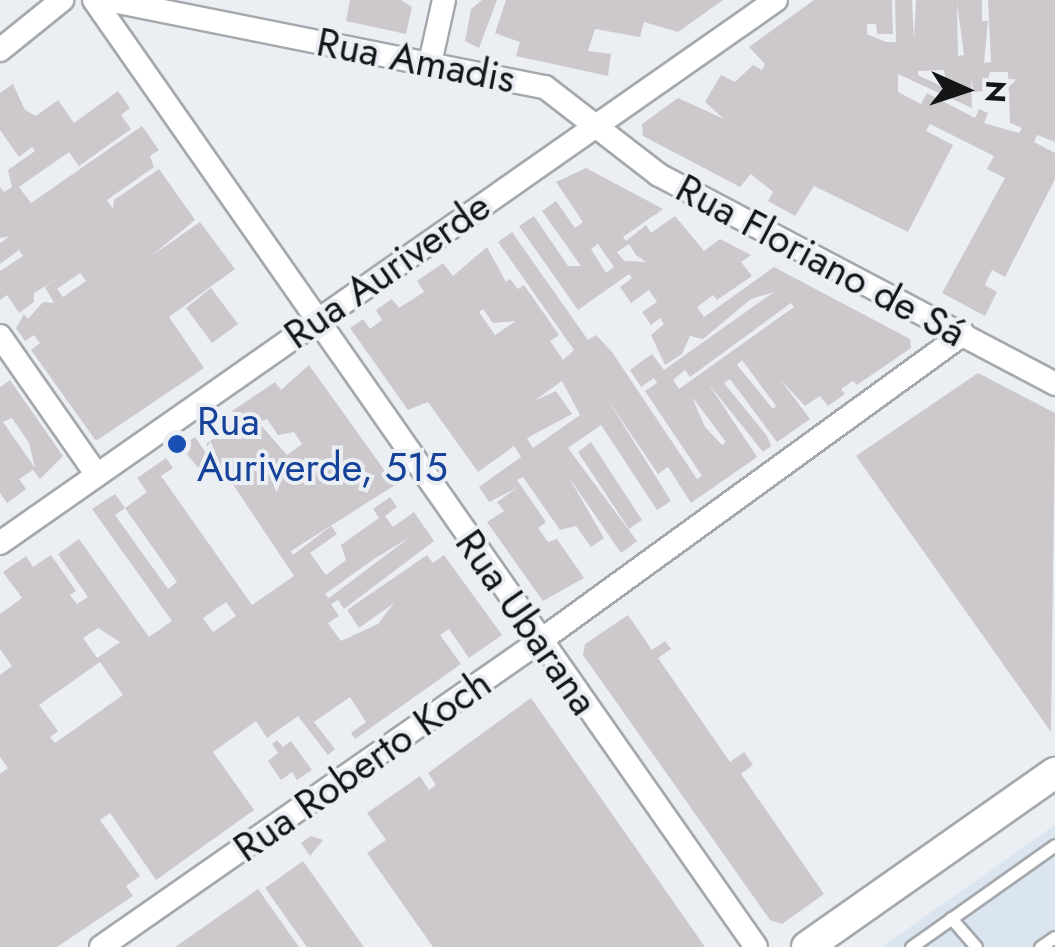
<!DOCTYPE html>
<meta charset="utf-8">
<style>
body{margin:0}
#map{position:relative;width:1055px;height:947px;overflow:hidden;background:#ebeff4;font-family:Jost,sans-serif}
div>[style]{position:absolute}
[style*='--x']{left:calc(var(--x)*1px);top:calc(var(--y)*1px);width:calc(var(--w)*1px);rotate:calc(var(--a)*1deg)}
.built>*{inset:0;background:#dbe5ef}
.building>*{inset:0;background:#ccc8cc}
.roads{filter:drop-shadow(2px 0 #a5a9ad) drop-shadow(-2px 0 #a5a9ad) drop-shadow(0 2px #a5a9ad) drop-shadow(0 -2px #a5a9ad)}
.service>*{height:11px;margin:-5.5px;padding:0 5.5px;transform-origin:5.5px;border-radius:5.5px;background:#fff}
.minor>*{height:22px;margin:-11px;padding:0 11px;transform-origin:11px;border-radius:11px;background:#fff}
.secondary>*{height:30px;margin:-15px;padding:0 15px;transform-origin:15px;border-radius:15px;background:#fff}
.dots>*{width:28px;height:28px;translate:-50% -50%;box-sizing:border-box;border:5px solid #ebeff4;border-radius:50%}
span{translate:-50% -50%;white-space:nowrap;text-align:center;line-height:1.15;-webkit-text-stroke:8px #ebeff4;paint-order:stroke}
.street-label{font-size:40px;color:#141517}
.transit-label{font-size:40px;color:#164399}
.left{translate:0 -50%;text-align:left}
.north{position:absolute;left:915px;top:40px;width:100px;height:100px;-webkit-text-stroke:8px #ebeff4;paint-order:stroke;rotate:93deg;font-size:28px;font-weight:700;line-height:40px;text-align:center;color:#141517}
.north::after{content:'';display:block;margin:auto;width:35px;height:45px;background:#141517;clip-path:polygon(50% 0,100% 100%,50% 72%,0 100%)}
</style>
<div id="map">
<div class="built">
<div style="clip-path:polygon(1055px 825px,1055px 947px,882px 947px,941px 905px)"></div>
</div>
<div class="building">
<div style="clip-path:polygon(350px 0,401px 0,412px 7px,406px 34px,346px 21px)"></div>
<div style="clip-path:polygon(482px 0,497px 0,479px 48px,465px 41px,471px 9px)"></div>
<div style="clip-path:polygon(506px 0,723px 0,678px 32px,644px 22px,640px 37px,595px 29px,588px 51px,611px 54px,608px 76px,516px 56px,520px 42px,495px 33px)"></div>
<div style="clip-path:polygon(evenodd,814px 0,892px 0,893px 34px,877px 34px,876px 24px,867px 24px,867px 34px,886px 42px,896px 42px,895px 0,912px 0,914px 39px,916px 0,982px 0,982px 21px,988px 21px,984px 63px,991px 62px,988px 0,1055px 0,1055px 142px,1037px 135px,1034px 142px,1055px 153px,1055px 179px,1005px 277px,992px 270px,985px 285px,997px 292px,985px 316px,942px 293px,1005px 178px,987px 169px,994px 156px,930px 124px,926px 131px,953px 145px,908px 232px,814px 186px,795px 216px,768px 201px,773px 192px,751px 174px,740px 187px,643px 136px,642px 124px,678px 98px,724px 119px,705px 102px,721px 75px,735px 82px,753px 65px,762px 70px,765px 64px,749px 47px,814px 0,957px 3px,964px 55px,958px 56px,957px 3px,814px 0,944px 70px,947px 89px,918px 75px,918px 71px,944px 70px,814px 0,990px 72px,1008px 72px,1010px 123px,1022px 128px,1019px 133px,984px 123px,988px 113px,979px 109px,975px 118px,927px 93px,921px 104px,898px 92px,898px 74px,972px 108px,971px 79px,974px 92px,984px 91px,990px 72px)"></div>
<div style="clip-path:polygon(evenodd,13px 84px,25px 110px,36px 116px,58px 100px,74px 123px,118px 91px,130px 108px,121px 115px,131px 129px,79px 166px,69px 152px,19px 187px,31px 203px,142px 126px,159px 150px,150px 156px,154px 167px,107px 200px,113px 209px,114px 200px,159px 169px,195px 220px,150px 257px,200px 222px,235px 269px,169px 317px,204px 368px,96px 441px,31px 350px,40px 343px,34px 335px,25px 341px,16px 328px,24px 314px,28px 319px,43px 302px,54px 303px,45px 287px,62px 276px,34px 293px,34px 302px,19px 313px,7px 295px,0 300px,0 271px,23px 256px,19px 250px,0 264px,0 243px,10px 236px,0 238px,0 187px,4px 192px,12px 187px,8px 170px,35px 151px,32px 147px,19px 157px,0 130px,0 93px,13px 84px,80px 273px,86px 281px,63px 297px,57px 289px,80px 273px)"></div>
<div style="clip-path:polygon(evenodd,586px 168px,663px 209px,623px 237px,626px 241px,646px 225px,651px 233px,675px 216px,704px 251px,720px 239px,751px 255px,741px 262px,752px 276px,717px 300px,713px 295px,683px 318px,697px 307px,704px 317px,774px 267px,910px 339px,911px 348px,857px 385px,853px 381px,841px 389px,845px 394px,828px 406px,820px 396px,805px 406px,780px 379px,810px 419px,777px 442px,730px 379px,724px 383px,767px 436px,771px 446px,763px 452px,708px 383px,757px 457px,691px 503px,668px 467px,658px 474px,606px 397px,671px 501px,657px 510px,601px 425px,568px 448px,637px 541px,621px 553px,568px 476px,604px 538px,591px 547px,576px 526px,560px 530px,523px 477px,517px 480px,546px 522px,538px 528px,548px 542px,557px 539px,584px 578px,543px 601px,487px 522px,504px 511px,497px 502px,517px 488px,489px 502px,479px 487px,521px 457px,514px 446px,478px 472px,428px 402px,408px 410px,350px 328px,363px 319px,370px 329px,382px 320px,376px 310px,392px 299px,399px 308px,424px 292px,417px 281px,443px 263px,453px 276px,487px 247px,506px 282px,510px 279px,518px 289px,524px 285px,559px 335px,550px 341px,563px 360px,574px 350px,498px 242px,512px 232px,588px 340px,596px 335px,612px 352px,697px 479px,702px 476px,645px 391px,657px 383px,654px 378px,641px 387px,630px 370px,652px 354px,664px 370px,774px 292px,751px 299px,703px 339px,690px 336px,682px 354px,665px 365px,651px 335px,664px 324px,660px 318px,651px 325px,642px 312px,657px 302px,649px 290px,631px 303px,620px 287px,632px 278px,629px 274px,578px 310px,519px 226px,534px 216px,568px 266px,581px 266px,542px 211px,556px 201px,575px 228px,583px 222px,556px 182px,586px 168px,598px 244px,614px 267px,606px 273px,591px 249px,598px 244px,586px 168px,629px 244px,636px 255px,646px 262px,624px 261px,617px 252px,629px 244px,586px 168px,791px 303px,794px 307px,679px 389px,673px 380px,685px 370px,690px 377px,791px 303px,586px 168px,483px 309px,493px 323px,516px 321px,495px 335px,479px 312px,483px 309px,586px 168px,742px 360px,776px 406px,773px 409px,737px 365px,742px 360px,586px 168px,562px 381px,580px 415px,533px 448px,527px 438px,572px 414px,556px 391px,534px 401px,562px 381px,586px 168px,692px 397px,726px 442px,722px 445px,705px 427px,692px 397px)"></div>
<div style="clip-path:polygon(211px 288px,238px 324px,212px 343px,186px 308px)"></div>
<div style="clip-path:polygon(evenodd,309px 365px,395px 485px,291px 551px,287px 544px,293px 555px,331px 526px,337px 534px,310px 553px,326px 575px,346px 560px,341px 545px,379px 518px,373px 509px,390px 497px,397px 507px,385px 516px,393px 527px,414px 512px,434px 541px,344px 609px,338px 600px,331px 604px,339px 616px,328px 623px,341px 641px,378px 624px,394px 603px,359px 628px,347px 610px,427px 555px,433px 563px,444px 555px,502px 635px,469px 658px,449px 629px,440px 635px,461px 664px,355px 739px,351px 733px,366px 722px,350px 697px,314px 722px,335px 749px,328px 755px,298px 716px,267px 738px,256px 721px,213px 752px,254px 810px,156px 880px,110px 813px,100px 820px,140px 876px,126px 886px,133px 896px,57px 947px,0 947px,0 774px,8px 768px,0 757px,0 675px,12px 666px,0 649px,0 614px,22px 598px,3px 572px,26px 556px,33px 567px,51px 555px,76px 591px,70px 595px,77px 604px,88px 597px,58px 554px,79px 539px,149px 637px,172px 621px,92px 509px,115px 494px,125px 508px,115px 515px,168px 589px,177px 582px,125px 508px,147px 492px,137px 478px,166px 458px,173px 468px,161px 476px,252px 605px,294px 576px,206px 444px,238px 420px,232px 411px,275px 382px,281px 390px,309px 365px,267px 419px,278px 435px,294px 432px,302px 444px,287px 455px,258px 422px,267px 419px,309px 365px,410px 537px,329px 598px,325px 594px,374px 559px,410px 537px,309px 365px,226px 602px,236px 616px,213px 632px,203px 618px,226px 602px,309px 365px,98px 628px,120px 642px,97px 658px,83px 638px,98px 628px,309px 365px,100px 662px,123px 695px,55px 743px,50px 737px,58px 731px,39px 705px,100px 662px)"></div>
<div style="clip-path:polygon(978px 373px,1055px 413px,1051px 732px,856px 456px)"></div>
<div style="clip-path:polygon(evenodd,10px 380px,63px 456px,40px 479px,33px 470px,19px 479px,26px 489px,7px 503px,0 493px,0 387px,10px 380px,12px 418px,29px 443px,35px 468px,3px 422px,12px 418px)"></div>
<div style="clip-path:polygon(195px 437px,216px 467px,204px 475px,181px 447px)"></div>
<div style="clip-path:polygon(591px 442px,642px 520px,629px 529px,578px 452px)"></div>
<div style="clip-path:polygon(628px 615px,652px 650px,665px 641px,671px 649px,658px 658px,730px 762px,744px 752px,753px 765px,741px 774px,824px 894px,782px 924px,770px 920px,583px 655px,585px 644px)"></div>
<div style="clip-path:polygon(531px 698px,705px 947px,433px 947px,367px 853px,386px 840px,367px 813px,420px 776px,429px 790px,436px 785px,428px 773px)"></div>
<div style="clip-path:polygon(277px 740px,283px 747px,291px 741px,312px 770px,297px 780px,292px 772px,281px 780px,268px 761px,278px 753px,272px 744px)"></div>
<div style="clip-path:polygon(311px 836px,323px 840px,310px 856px,301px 843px)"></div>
<div style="clip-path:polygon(303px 861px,364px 947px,307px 947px,265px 888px)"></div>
<div style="clip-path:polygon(258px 889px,299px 947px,175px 947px)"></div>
</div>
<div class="roads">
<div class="service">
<div style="--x:951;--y:918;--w:38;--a:49"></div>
<div style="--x:911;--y:947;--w:176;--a:-35.3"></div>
<div style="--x:1040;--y:947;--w:18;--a:-34"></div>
</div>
<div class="minor">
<div style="--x:94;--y:0;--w:1155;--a:55.04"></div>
<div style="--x:108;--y:0;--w:446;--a:11.3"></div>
<div style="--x:545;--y:87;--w:144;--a:37.7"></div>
<div style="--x:659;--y:175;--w:448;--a:27.8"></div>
<div style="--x:0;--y:50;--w:80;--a:-38.9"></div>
<div style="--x:430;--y:63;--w:65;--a:-77.5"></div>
<div style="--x:0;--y:336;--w:169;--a:55.1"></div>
<div style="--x:0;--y:543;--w:947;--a:-34.98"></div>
<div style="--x:101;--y:947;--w:535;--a:-34.88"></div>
<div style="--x:540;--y:641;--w:523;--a:-35.97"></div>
</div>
<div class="secondary">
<div style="--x:807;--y:947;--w:303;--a:-35.1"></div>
</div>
</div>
<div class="dots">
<div style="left:177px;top:444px;background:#1a4fb4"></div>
</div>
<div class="street-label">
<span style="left:416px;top:60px;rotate:11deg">Rua Amadis</span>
<span style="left:821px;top:260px;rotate:28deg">Rua Floriano de Sá</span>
<span style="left:387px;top:270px;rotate:-35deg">Rua Auriverde</span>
<span style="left:527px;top:622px;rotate:55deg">Rua Ubarana</span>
<span style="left:362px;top:765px;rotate:-35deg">Rua Roberto Koch</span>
</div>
<div class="transit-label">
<span class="left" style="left:197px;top:444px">Rua<br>Auriverde, 515</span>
</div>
<div class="north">N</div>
</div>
